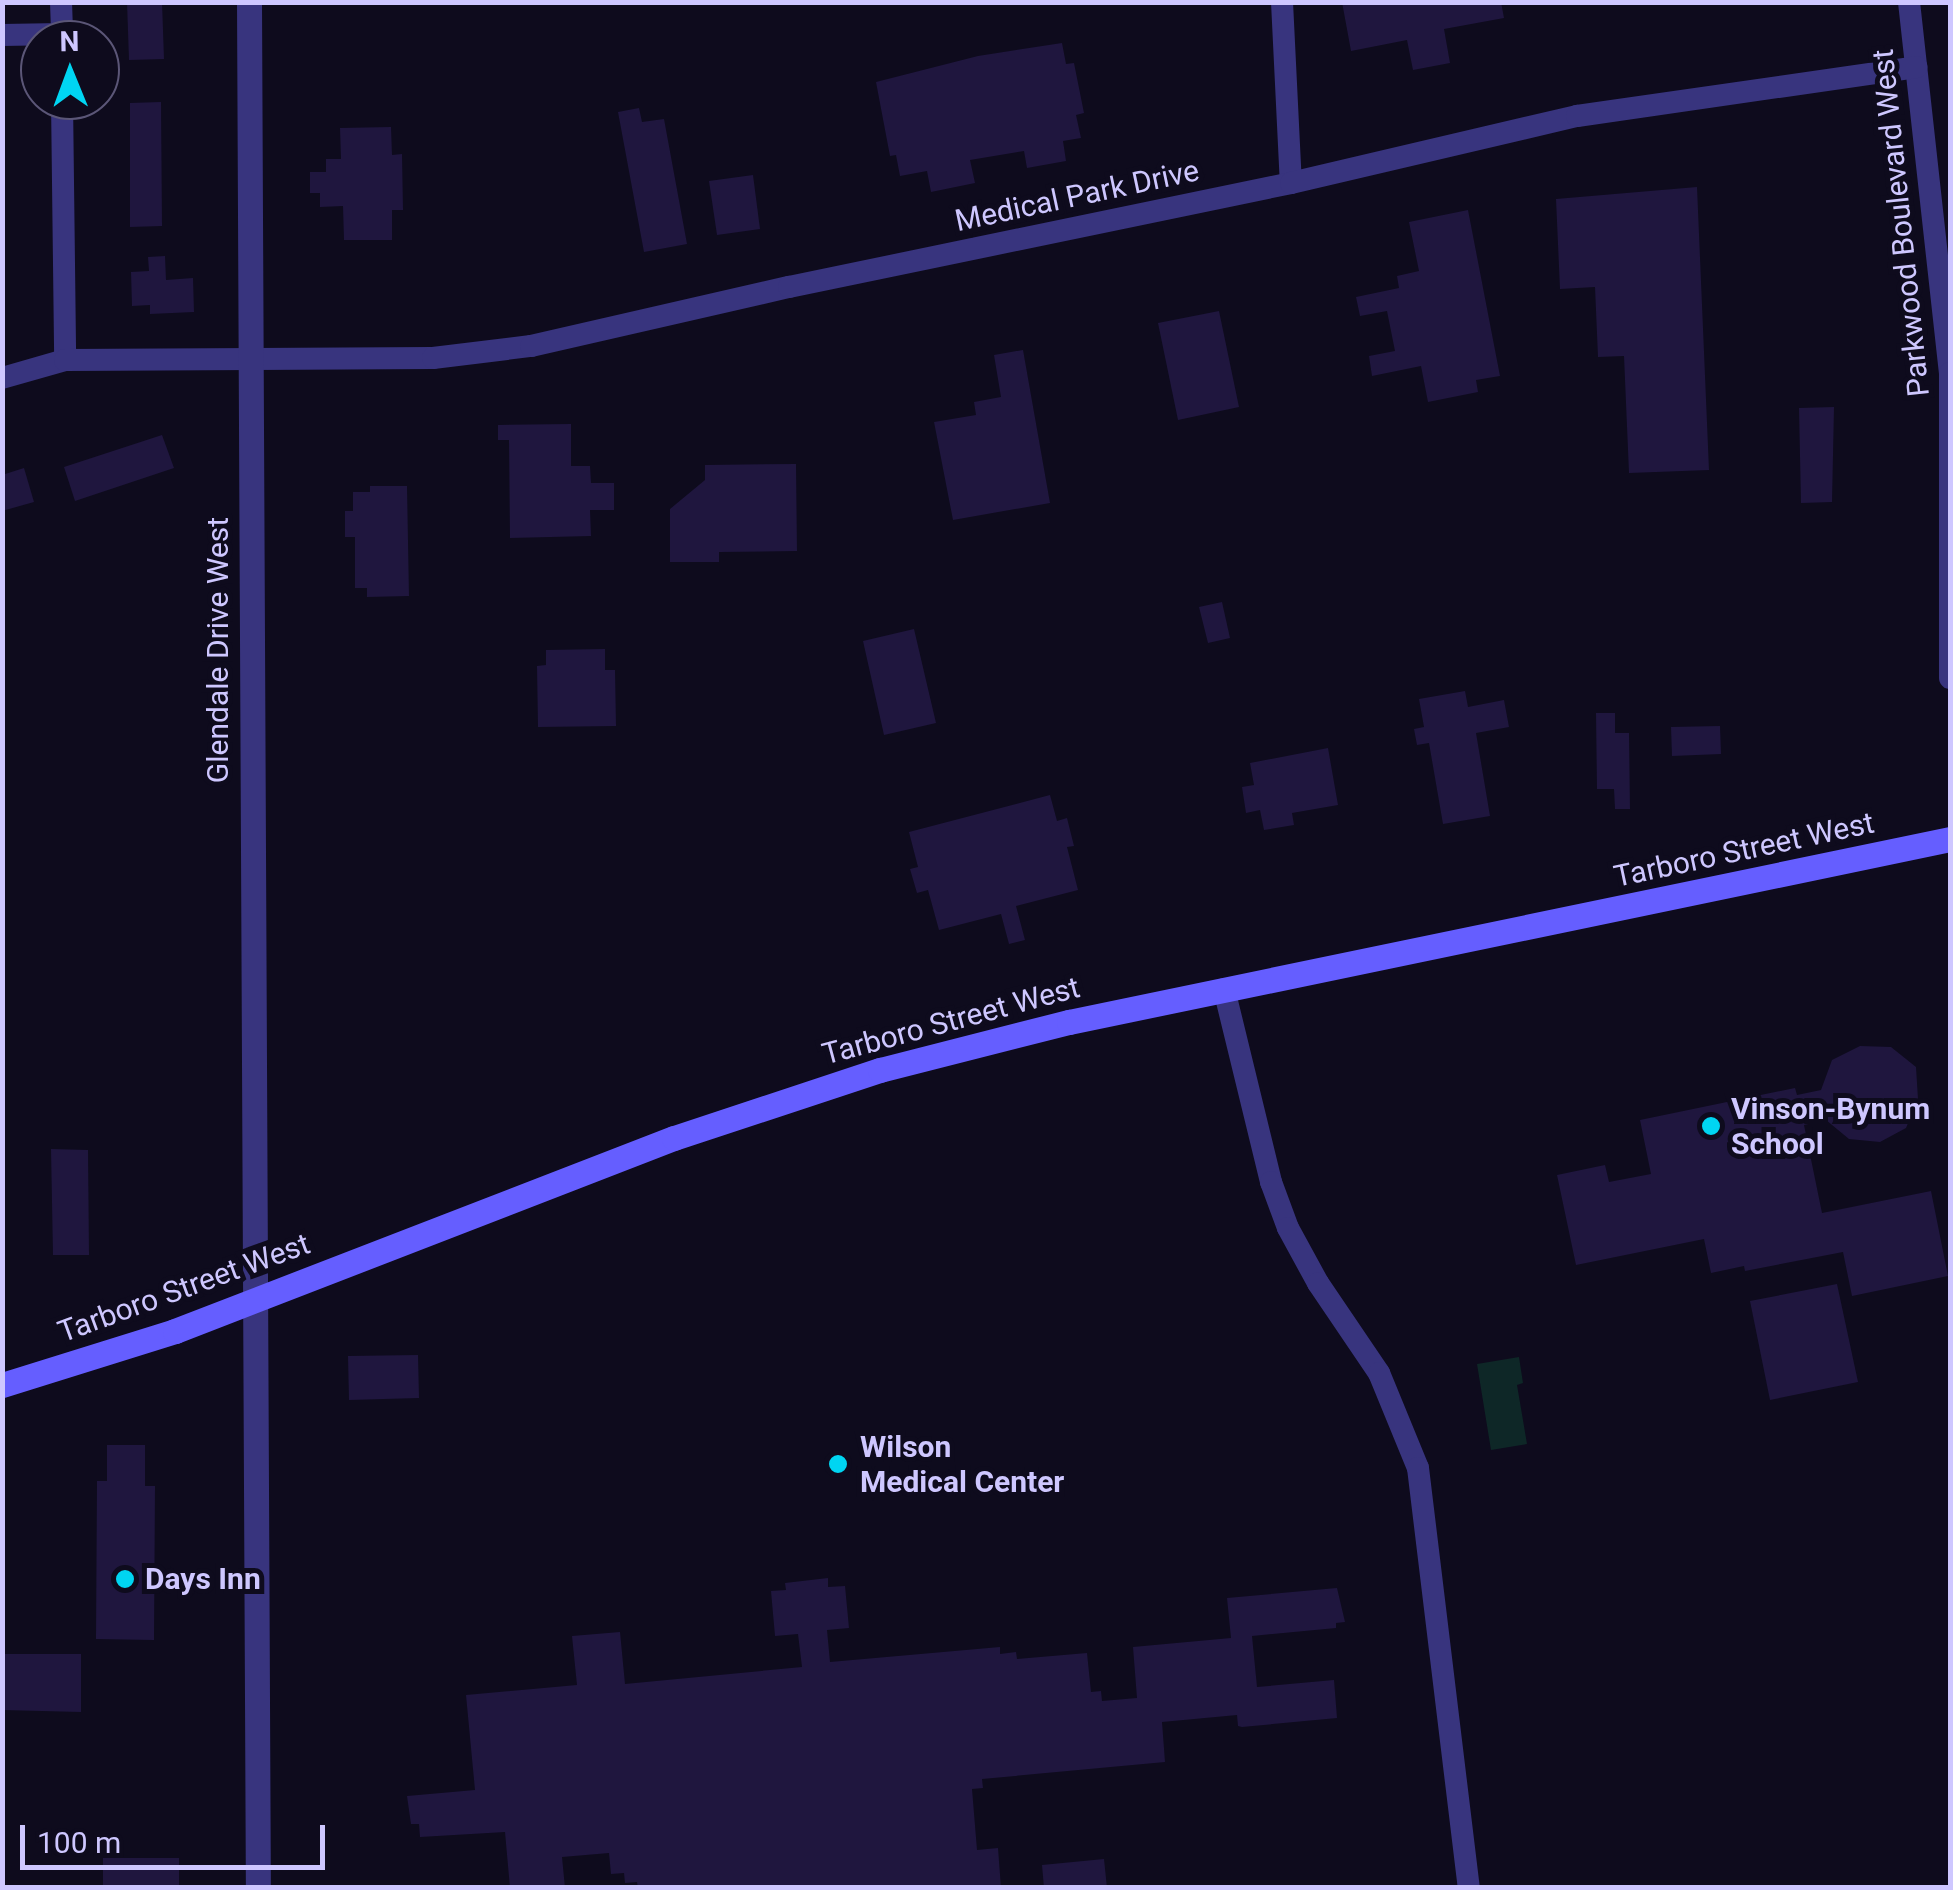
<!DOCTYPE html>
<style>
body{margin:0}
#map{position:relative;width:1953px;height:1890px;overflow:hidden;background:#0e0b1d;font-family:Roboto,sans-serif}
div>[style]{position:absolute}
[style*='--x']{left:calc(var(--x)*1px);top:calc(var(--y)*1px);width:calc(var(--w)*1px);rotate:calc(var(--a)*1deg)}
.green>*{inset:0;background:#0e2727}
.building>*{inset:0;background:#1f163e}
.minor>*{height:22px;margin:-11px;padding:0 11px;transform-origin:11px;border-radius:11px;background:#38347e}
.tertiary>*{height:25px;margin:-12.5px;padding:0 12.5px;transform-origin:12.5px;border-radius:12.5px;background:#38347e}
.secondary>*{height:25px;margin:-12.5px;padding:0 12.5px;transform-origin:12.5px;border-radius:12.5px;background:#655eff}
.dots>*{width:28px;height:28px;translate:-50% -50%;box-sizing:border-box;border:5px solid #0e0b1d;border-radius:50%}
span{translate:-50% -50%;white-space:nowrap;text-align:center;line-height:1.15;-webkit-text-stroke:10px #0e0b1d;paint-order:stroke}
.street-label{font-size:30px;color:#cec7ff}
.poi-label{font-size:30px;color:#cec7ff;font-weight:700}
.left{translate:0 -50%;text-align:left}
.frame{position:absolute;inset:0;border:5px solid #cec7ff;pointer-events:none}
.north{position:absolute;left:20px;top:20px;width:100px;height:100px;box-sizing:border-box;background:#0e0b1d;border:2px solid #5b5677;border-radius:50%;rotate:359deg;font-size:28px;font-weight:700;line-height:40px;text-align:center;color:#cec7ff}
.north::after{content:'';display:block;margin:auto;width:35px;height:45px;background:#00d5f2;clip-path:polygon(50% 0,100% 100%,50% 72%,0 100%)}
.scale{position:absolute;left:20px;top:1825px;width:305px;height:45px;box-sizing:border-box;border:5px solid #cec7ff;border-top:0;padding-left:12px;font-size:30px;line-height:35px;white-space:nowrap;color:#cec7ff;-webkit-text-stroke:8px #0e0b1d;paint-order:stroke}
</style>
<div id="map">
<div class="green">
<div style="clip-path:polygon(1519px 1357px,1523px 1383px,1517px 1385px,1527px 1444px,1491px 1450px,1477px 1364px)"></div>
</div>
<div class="building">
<div style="clip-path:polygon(127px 2px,162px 2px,164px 59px,129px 60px)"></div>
<div style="clip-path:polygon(1342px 2px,1501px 2px,1504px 18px,1444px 29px,1450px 63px,1413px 70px,1407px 40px,1351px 51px)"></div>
<div style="clip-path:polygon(1062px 43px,1066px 64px,1074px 63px,1084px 113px,1076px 115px,1081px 138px,1063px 141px,1066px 161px,1027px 168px,1024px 151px,970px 160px,975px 183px,931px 192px,927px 171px,900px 176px,896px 155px,890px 156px,876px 82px,978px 56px)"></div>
<div style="clip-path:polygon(161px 102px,162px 226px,130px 227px,130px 103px)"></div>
<div style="clip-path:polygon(639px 108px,642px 122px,664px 119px,687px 244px,644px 252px,618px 112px)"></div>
<div style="clip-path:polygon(391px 127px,392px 155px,402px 154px,403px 210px,392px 210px,392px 240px,344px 240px,343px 206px,320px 207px,320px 193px,310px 193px,310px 172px,326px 172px,326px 159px,341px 159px,340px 128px)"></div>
<div style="clip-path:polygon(753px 175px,760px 229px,717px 235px,709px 181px)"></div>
<div style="clip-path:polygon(1697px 187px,1709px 470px,1629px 473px,1624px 356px,1598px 357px,1595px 287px,1560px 289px,1556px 199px)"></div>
<div style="clip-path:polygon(1468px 210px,1500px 376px,1476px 380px,1478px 392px,1428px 402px,1421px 366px,1372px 376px,1369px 356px,1395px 351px,1387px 311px,1360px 316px,1356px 297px,1399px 288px,1397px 276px,1419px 271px,1409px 222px)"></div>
<div style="clip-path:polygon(165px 256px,166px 280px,193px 278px,194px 312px,150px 314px,150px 305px,132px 306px,131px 272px,149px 271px,148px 257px)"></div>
<div style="clip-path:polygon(1219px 311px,1239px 407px,1178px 420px,1158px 323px)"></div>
<div style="clip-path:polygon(1023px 350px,1050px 503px,953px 520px,934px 422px,976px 415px,974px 402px,1001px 397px,994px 355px)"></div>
<div style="clip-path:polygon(1834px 407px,1832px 502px,1801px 503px,1799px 408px)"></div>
<div style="clip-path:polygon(571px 424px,571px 466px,590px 466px,591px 483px,614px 483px,614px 510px,590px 510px,591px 536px,510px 538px,509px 440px,498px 440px,498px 425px)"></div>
<div style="clip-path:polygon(162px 435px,174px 468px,75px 501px,64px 467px)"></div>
<div style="clip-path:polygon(796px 464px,797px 551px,719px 552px,719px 562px,670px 562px,670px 509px,705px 480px,705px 465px)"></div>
<div style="clip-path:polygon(24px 468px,34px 502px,2px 511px,2px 475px)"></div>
<div style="clip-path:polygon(370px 486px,407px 486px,409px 596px,367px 597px,367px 588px,355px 588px,355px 537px,345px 537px,345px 511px,353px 511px,353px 492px,370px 492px)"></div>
<div style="clip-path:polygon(1222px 602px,1230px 638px,1208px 643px,1199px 607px)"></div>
<div style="clip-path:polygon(914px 629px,936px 723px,884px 735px,863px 641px)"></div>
<div style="clip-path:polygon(605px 649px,605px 670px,615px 670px,616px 726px,538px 727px,537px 666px,546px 665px,546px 650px)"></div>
<div style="clip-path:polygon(1465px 691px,1468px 707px,1504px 700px,1509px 727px,1476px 733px,1490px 816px,1443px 824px,1429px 743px,1417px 745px,1414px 729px,1424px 727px,1419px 699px)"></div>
<div style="clip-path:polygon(1596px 713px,1615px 713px,1615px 733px,1629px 733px,1630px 809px,1615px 809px,1614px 789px,1597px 789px)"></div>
<div style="clip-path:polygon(1720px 726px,1721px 754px,1672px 756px,1671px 727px)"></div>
<div style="clip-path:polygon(1328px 748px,1338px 805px,1292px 813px,1294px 825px,1264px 830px,1260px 810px,1246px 813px,1242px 787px,1254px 785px,1250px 763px)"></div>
<div style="clip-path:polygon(1050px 795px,1057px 821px,1067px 818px,1074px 846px,1067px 847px,1078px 890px,1016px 906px,1025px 940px,1009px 944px,1001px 914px,939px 930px,928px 890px,917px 893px,910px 869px,918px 867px,909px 832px)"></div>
<div style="clip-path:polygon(1860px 1046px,1891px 1047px,1916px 1067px,1918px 1099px,1906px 1128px,1880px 1142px,1849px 1139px,1826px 1120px,1804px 1125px,1822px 1213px,1931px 1191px,1948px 1276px,1852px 1296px,1843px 1252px,1745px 1271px,1744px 1266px,1711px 1273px,1704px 1239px,1576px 1265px,1557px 1175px,1605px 1165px,1609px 1182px,1651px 1174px,1640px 1120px,1795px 1088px,1797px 1095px,1821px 1090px,1832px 1060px)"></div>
<div style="clip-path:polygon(51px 1149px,88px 1150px,89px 1255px,53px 1255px)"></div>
<div style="clip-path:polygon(1837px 1284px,1858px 1382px,1770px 1400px,1750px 1301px)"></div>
<div style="clip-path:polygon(418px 1355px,419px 1398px,349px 1400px,348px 1356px)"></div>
<div style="clip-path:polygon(107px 1445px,145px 1445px,145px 1486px,155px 1486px,154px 1640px,96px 1639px,97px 1481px,107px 1481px)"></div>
<div style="clip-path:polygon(828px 1578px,828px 1587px,845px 1586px,849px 1628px,827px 1630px,830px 1662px,1000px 1647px,1000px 1654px,1016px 1652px,1017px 1659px,1087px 1653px,1091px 1692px,1101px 1691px,1102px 1701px,1137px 1698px,1133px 1647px,1231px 1638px,1227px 1598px,1337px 1588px,1345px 1622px,1336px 1623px,1336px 1628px,1252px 1636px,1257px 1687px,1334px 1680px,1337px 1718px,1242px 1727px,1238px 1726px,1237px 1715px,1162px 1722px,1165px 1762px,982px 1779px,983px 1788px,972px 1789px,977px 1850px,998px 1848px,1001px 1888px,638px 1888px,637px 1882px,625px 1883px,624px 1873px,611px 1874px,609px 1853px,562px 1857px,565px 1888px,510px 1888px,505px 1832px,420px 1837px,419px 1824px,411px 1824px,407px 1796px,475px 1790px,466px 1695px,577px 1685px,572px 1636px,620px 1632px,625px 1684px,802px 1667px,798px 1634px,775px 1636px,771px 1591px,786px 1590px,785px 1583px)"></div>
<div style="clip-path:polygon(2px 1654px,81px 1654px,81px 1712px,2px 1710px)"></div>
<div style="clip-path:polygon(103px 1858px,179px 1858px,179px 1887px,103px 1887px)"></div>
<div style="clip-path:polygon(1104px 1859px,1107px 1888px,1044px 1888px,1042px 1865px)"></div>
</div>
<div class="minor">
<div style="--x:61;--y:2;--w:38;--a:88"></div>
<div style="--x:1282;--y:2;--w:181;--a:87.2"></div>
<div style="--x:1909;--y:2;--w:373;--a:83.7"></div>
<div style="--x:1950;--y:373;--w:305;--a:90"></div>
<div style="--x:2;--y:35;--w:60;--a:-1"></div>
<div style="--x:62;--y:100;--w:260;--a:89.3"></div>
<div style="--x:2;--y:378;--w:66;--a:-15.9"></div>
<div style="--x:65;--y:360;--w:368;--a:-0.3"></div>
<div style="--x:433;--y:358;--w:99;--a:-7"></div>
<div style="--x:531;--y:346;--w:265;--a:-12.9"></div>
<div style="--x:789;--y:287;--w:513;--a:-11.7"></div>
<div style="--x:1291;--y:183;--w:294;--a:-13.2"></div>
<div style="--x:1577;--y:116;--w:343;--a:-8.2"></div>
<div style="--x:1224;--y:989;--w:199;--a:76.3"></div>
<div style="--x:1271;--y:1182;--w:49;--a:69.7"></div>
<div style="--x:1288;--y:1228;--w:63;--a:61.4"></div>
<div style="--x:1318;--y:1283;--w:109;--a:55.9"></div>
<div style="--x:1379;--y:1373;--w:103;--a:67.7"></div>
<div style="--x:1418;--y:1468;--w:423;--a:83.1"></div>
</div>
<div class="tertiary">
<div style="--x:249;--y:2;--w:1886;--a:89.73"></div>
</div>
<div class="secondary">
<div style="--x:2;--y:1385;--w:181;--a:-17.3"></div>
<div style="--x:175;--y:1331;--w:535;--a:-21.15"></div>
<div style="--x:674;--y:1138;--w:217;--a:-18.3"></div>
<div style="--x:880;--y:1070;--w:195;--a:-14.3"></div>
<div style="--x:1069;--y:1022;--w:900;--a:-11.73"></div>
</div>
<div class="dots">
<div style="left:1711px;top:1126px;background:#00d5f2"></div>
<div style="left:838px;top:1464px;background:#00d5f2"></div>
<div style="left:125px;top:1579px;background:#00d5f2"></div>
</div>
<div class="street-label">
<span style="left:1077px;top:196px;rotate:-12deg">Medical Park Drive</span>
<span style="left:1901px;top:223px;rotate:-96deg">Parkwood Boulevard West</span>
<span style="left:218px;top:650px;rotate:-90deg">Glendale Drive West</span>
<span style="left:1744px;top:850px;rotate:-12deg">Tarboro Street West</span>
<span style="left:951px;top:1021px;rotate:-15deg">Tarboro Street West</span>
<span style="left:184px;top:1288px;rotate:-20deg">Tarboro Street West</span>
</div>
<div class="poi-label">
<span class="left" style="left:1731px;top:1126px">Vinson-Bynum<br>School</span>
<span class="left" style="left:860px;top:1464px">Wilson<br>Medical Center</span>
<span class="left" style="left:145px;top:1579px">Days Inn</span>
</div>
<div class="frame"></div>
<div class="north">N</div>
<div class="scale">100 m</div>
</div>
